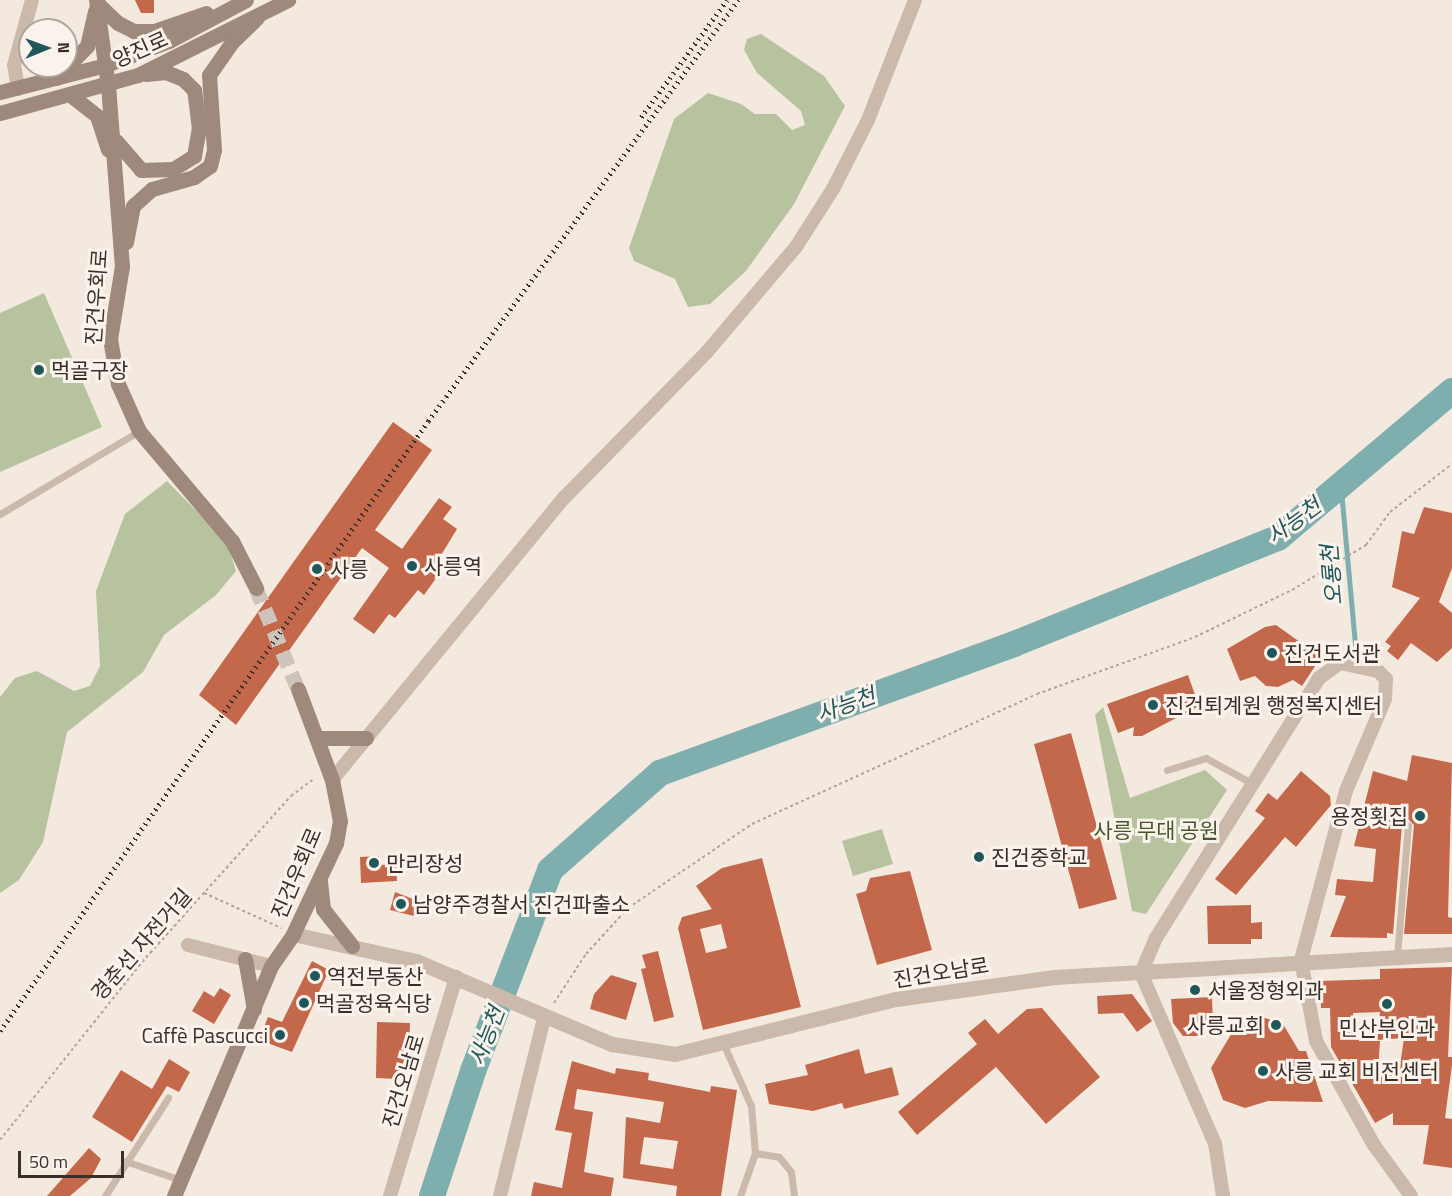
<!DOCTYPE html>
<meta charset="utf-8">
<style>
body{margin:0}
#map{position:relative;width:1452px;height:1196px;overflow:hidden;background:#f3e9df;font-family:"Titillium Web","Noto Sans KR",sans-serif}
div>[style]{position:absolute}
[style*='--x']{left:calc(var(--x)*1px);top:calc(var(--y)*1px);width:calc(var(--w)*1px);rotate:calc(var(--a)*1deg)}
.green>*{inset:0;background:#b7c29f}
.stream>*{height:4.5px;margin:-2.25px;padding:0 2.25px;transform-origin:2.25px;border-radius:2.25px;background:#7faeaf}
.river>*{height:26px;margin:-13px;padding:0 13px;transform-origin:13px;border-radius:13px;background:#7faeaf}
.building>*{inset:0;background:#c4684c}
.secondary-tunnel>*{height:15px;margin-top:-7.5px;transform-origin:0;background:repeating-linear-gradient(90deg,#cec4bb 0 15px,transparent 0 23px)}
.path>*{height:2px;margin-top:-1px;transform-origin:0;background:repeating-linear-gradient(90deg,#b7a395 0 3px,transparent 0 6px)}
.service>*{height:7px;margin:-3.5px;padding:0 3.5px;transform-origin:3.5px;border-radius:3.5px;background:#cbb9ab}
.minor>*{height:14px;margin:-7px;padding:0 7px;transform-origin:7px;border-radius:7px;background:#cbb9ab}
.tertiary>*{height:15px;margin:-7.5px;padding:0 7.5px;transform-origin:7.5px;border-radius:7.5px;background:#cbb9ab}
.secondary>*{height:15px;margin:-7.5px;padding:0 7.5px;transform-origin:7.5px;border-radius:7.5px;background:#9f887c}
.rail>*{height:4.5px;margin-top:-2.25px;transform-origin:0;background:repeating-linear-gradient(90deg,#392f2a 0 1.5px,transparent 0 6px)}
.dots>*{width:16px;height:16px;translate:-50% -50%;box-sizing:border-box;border:3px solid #faf3ec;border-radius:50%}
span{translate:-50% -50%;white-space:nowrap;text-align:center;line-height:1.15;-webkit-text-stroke:6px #faf3ec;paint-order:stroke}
.street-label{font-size:21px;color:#392f2a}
.poi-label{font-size:21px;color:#392f2a}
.left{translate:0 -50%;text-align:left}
.right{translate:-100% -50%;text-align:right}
.park-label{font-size:21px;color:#48572e}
.water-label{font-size:22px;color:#20575a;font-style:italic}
.north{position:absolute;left:18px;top:18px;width:60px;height:60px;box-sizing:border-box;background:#faf3ec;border:2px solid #ada59e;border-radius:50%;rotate:89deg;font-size:16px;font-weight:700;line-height:24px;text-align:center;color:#392f2a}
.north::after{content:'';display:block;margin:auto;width:21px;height:27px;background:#20575a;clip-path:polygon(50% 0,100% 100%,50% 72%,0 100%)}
.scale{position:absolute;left:18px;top:1151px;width:106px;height:27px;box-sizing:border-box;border:3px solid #392f2a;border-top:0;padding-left:8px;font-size:18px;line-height:21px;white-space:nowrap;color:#392f2a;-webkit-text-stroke:4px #faf3ec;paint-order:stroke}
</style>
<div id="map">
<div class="green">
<div style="clip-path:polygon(761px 34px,824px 76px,845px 106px,794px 204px,746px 271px,710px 304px,688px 307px,675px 279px,634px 261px,629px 248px,674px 119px,708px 93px,741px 104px,755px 114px,776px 114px,792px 130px,805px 125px,801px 111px,757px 73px,744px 50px,747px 39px)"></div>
<div style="clip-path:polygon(44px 293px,102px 427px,0 472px,0 313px)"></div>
<div style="clip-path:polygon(167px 481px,227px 542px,236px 571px,216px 595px,164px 635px,143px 672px,67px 732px,43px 842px,19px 880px,0 893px,0 697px,15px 678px,37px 671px,74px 691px,90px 686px,100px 666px,96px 591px,125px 514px)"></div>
<div style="clip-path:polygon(1103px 707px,1130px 798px,1205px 770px,1227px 790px,1146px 914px,1132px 911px,1095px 715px)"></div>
<div style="clip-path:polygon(882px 829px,893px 864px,853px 876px,842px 841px)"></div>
</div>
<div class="stream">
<div style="--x:1341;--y:485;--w:178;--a:84.8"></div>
</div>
<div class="river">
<div style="--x:432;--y:1196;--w:132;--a:-71.8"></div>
<div style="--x:473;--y:1071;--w:215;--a:-69"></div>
<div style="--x:550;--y:870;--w:147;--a:-41.4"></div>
<div style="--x:660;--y:773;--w:377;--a:-20"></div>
<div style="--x:1014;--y:644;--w:284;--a:-21.9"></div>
<div style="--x:1278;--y:538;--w:228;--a:-40.2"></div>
</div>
<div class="building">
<div style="clip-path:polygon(135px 0,154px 0,154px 13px,141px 13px)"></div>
<div style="clip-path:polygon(393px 422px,432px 450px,375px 530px,402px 549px,439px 498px,452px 507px,443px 519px,457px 529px,435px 565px,442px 570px,424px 595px,418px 590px,395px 618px,389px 614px,374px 634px,353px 619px,389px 568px,362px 548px,236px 725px,199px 695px)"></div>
<div style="clip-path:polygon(1424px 507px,1452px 513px,1452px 568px,1439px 602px,1452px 613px,1452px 648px,1437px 662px,1411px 643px,1398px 660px,1387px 651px,1391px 646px,1385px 642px,1420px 598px,1392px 587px,1402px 531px,1414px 534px)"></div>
<div style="clip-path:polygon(1276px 625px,1321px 657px,1302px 686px,1293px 680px,1278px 687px,1266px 686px,1255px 676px,1240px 681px,1227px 649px,1265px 627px)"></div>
<div style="clip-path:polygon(1188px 675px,1199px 706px,1142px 736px,1133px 736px,1134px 727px,1118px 733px,1107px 704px)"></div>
<div style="clip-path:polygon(1071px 733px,1117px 899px,1079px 909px,1034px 744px)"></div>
<div style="clip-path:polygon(1412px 755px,1452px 763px,1448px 917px,1452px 918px,1452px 934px,1404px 934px,1414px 825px,1408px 819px,1402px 825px,1393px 934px,1387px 933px,1387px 938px,1330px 937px,1346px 896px,1335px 895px,1337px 879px,1373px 882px,1376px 849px,1354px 846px,1373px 771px,1407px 781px)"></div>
<div style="clip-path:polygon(1301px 771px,1330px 796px,1331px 805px,1296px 847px,1285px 837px,1236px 895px,1215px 879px,1265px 818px,1255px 811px,1268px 793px,1277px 800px)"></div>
<div style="clip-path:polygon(379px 856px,380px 865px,396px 864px,397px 881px,361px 883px,360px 857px)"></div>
<div style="clip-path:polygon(evenodd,762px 858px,801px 1007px,703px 1030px,678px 928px,682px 917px,712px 909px,696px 886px,722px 868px,762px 858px,721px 924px,727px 948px,706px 953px,700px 929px,721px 924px)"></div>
<div style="clip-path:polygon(910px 871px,932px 950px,877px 965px,856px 894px,866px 891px,870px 878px)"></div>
<div style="clip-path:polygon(395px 892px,418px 901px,414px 916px,390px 910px)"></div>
<div style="clip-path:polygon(1251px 905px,1251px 923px,1262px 922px,1262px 939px,1251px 939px,1251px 944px,1208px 944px,1207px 906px)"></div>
<div style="clip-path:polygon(658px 951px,674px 1017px,654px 1022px,641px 969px,646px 968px,642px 955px)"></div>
<div style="clip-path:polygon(312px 961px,329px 970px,292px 1052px,259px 1040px,268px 1017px,282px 1022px)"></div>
<div style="clip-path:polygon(evenodd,1452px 967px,1448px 1057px,1452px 1057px,1452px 1065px,1445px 1118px,1452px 1119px,1452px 1168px,1423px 1164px,1429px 1125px,1393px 1125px,1393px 1113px,1375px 1123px,1331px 1047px,1330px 1008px,1321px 1008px,1320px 981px,1380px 979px,1380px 969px,1452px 967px,1380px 1012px,1377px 1040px,1404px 1038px,1399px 1073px,1378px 1071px,1380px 1041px,1354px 1039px,1353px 1013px,1380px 1012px)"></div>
<div style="clip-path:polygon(611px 975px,637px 983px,626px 1020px,590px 1009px,594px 994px)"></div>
<div style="clip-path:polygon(220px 988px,231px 995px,214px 1024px,192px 1011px,204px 991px,214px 997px)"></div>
<div style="clip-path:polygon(1132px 994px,1152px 1021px,1137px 1032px,1123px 1013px,1098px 1014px,1097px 996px)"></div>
<div style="clip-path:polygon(1212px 997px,1213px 1024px,1203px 1025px,1201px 1036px,1183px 1036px,1173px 1023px,1171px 999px)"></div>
<div style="clip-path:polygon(1042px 1008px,1100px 1077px,1046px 1124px,996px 1067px,917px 1135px,898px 1112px,977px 1044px,968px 1033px,985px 1019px,998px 1034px,1027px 1009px)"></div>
<div style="clip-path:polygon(1262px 1017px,1283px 1024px,1299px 1051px,1306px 1051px,1323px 1102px,1268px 1101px,1245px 1108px,1223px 1100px,1211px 1068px,1233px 1031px)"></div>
<div style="clip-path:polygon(377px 1022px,410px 1023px,409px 1045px,398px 1079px,376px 1078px)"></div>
<div style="clip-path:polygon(859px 1049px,865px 1074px,892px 1067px,899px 1095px,844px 1109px,842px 1103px,813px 1111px,769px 1104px,765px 1084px,808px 1075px,805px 1065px)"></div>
<div style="clip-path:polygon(169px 1059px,190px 1072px,179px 1092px,167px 1086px,132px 1142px,92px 1117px,121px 1070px,152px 1089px)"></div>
<div style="clip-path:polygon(evenodd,572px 1061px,615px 1074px,616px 1068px,649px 1073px,648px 1080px,710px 1092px,711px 1086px,737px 1090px,721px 1196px,676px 1196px,677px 1186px,623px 1178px,626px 1117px,660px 1123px,664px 1102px,577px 1089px,574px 1109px,593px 1112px,584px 1172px,614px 1178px,611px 1196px,531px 1196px,534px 1182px,562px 1188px,572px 1133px,555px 1130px,572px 1061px,644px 1137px,678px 1141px,673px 1169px,640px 1164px,644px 1137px)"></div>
<div style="clip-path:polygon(89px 1148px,101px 1159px,91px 1178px,70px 1196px,47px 1196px)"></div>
</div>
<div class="secondary-tunnel">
<div style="--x:256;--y:588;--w:109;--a:67.4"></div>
</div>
<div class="path">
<div style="--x:204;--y:893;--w:85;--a:24.4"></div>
<div style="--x:554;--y:1003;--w:59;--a:-56.9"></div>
<div style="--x:586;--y:954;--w:62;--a:-47.6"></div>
<div style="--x:628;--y:908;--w:150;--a:-34.1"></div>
<div style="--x:752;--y:824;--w:313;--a:-24.5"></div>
<div style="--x:1037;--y:694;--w:168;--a:-19.8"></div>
<div style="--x:1195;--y:637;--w:108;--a:-25.9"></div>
<div style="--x:1292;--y:590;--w:87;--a:-31.3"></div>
<div style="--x:1366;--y:545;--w:41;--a:-54"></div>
<div style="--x:1390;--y:512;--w:78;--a:-37.7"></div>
<div style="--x:0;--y:1140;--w:228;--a:-51.4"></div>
<div style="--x:142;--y:962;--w:223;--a:-48.1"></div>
<div style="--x:291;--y:796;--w:30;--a:-37"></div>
</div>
<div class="service">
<div style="--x:0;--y:514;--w:162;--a:-30.8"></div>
<div style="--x:1167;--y:770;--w:41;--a:-17.1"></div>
<div style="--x:1206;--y:758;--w:54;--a:29"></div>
<div style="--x:1397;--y:956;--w:131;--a:-85.2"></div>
<div style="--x:723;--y:1043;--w:69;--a:66"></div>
<div style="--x:751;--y:1106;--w:47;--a:85.1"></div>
<div style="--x:755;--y:1153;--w:46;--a:109.2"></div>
<div style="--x:755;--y:1153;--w:24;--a:9"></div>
<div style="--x:779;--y:1157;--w:19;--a:51"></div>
<div style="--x:791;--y:1172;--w:24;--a:83"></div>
<div style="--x:125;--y:1161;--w:59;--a:18.7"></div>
<div style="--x:105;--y:1196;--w:117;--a:-57.3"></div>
</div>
<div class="minor">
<div style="--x:18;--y:89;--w:24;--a:-99"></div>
<div style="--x:14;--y:65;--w:67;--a:-74.5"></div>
<div style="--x:332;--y:780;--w:365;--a:-50.6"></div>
<div style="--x:564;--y:498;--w:203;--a:-45.6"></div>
<div style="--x:706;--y:353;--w:139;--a:-49.7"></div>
<div style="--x:796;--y:247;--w:69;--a:-57.5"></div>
<div style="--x:833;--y:189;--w:77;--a:-63.1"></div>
<div style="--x:868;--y:120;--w:129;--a:-68.6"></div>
<div style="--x:188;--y:945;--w:86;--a:14.2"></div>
<div style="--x:390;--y:1196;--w:229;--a:-73.2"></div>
<div style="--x:500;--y:1196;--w:183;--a:-76.1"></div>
<div style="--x:1223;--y:1196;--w:53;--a:-98.7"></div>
<div style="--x:1215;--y:1144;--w:186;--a:-113.4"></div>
<div style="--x:1141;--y:973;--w:38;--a:-67"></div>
<div style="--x:1156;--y:938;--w:307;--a:-57.9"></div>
<div style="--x:1319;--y:678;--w:26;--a:-36"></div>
<div style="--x:1340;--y:663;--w:39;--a:12"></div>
<div style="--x:1378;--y:671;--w:11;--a:45"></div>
<div style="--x:1386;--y:679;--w:20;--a:93"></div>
<div style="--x:1385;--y:699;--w:100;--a:113"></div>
<div style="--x:1346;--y:791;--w:175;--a:104.9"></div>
<div style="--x:1301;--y:960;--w:82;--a:79.5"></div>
<div style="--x:1316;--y:1041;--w:119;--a:60.9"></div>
<div style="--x:1374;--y:1145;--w:63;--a:54"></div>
</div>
<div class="tertiary">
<div style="--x:293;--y:934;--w:126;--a:12.4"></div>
<div style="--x:416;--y:961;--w:213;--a:23"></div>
<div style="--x:612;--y:1044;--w:64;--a:9"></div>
<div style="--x:675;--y:1054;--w:228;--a:-14"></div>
<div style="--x:896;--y:999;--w:160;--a:-7.9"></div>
<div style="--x:1054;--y:977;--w:399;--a:-3.3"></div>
</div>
<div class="secondary">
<div style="--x:96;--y:0;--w:86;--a:82"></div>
<div style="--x:108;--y:85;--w:182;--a:85.6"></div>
<div style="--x:122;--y:266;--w:74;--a:99.3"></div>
<div style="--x:110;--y:339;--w:46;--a:79.9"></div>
<div style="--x:118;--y:384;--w:51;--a:65.9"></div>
<div style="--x:139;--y:431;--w:144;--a:49.8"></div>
<div style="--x:232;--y:541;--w:53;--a:62.9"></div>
<div style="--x:97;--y:3;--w:29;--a:44"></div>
<div style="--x:118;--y:23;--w:18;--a:27"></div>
<div style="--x:134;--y:31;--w:20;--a:0"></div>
<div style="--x:154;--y:31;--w:55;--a:-19.1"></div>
<div style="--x:56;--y:78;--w:45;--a:-45.9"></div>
<div style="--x:87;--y:46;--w:36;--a:-77"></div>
<div style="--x:0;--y:92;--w:109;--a:-14.3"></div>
<div style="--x:106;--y:65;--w:67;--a:-20.9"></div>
<div style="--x:169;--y:41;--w:87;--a:-28"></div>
<div style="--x:73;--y:97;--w:31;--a:38"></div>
<div style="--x:97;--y:116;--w:35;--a:72"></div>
<div style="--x:0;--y:113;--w:143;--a:-15.4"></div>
<div style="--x:138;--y:75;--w:168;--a:-26.6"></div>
<div style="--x:116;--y:141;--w:38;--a:49"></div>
<div style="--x:141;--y:170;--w:32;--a:-2"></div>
<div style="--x:173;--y:169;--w:25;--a:-32"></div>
<div style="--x:194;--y:156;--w:27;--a:-80"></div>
<div style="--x:199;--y:129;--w:39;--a:-97"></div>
<div style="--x:194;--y:90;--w:16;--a:-135"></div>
<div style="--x:183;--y:79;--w:18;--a:-158"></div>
<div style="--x:166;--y:72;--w:20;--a:174"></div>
<div style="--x:126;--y:242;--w:37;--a:-79"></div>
<div style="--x:133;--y:206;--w:25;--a:-42"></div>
<div style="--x:152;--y:189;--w:44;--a:-15.9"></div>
<div style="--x:194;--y:177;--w:19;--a:-35"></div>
<div style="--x:210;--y:166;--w:16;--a:-76"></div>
<div style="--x:214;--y:150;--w:75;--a:-93.8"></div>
<div style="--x:209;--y:75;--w:40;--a:-55.1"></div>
<div style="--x:232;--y:42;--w:35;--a:-44"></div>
<div style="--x:319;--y:738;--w:47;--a:0"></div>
<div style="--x:320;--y:881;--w:28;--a:84"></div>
<div style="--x:323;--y:909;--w:47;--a:51.9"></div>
<div style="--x:245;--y:959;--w:51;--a:79.8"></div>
<div style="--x:174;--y:1196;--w:250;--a:-67.1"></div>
<div style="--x:271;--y:966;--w:39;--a:-55"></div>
<div style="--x:293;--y:934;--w:101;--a:-64.7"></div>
<div style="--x:336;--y:843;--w:22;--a:-80"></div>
<div style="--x:340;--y:821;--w:42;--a:-101"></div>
<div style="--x:332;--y:780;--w:97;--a:-110.5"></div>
</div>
<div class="rail">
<div style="--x:641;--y:117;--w:145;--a:-53.7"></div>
<div style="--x:0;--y:1031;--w:745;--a:-54.94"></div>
<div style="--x:428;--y:421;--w:523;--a:-53.63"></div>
</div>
<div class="dots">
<div style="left:39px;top:370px;background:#20575a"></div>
<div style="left:412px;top:566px;background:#20575a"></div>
<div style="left:317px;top:569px;background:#20575a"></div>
<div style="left:1272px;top:653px;background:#20575a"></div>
<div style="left:1153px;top:705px;background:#20575a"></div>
<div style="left:1420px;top:816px;background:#20575a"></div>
<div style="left:979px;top:857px;background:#20575a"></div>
<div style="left:374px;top:863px;background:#20575a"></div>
<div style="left:401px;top:904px;background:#20575a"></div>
<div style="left:315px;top:976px;background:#20575a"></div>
<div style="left:1195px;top:990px;background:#20575a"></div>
<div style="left:304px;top:1003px;background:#20575a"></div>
<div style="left:1387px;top:1004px;background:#20575a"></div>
<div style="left:1276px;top:1025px;background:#20575a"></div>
<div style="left:280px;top:1035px;background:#20575a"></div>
<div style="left:1263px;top:1071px;background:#20575a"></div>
</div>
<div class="street-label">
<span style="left:140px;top:49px;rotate:-24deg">양진로</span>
<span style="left:96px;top:297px;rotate:-86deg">진건우회로</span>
<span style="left:296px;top:873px;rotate:-67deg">진건우회로</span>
<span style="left:141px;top:944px;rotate:-49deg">경춘선 자전거길</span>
<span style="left:941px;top:972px;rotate:-9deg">진건오남로</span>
<span style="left:403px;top:1081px;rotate:-73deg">진건오남로</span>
</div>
<div class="poi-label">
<span class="left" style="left:51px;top:370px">먹골구장</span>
<span class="left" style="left:424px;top:566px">사릉역</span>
<span class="left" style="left:330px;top:569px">사릉</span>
<span class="left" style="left:1284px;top:653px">진건도서관</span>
<span class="left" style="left:1165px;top:705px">진건퇴계원 행정복지센터</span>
<span class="right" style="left:1408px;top:816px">용정횟집</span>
<span class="left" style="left:991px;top:857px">진건중학교</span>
<span class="left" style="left:386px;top:863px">만리장성</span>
<span class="left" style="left:413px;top:904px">남양주경찰서 진건파출소</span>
<span class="left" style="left:327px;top:976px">역전부동산</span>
<span class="left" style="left:1208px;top:990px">서울정형외과</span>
<span class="left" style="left:316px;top:1003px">먹골정육식당</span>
<span class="right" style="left:1264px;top:1025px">사릉교회</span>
<span style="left:1387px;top:1028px">민산부인과</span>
<span class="right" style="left:268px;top:1035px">Caffè Pascucci</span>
<span class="left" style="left:1275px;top:1071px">사릉 교회 비전센터</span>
</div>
<div class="park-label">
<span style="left:1156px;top:830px">사릉 무대 공원</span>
</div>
<div class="water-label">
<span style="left:1294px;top:521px;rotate:-36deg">사능천</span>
<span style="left:1332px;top:575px;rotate:-95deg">오룡천</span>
<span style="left:846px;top:705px;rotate:-20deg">사능천</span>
<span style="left:487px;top:1036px;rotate:-69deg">사능천</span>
</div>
<div class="north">N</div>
<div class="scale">50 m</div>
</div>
